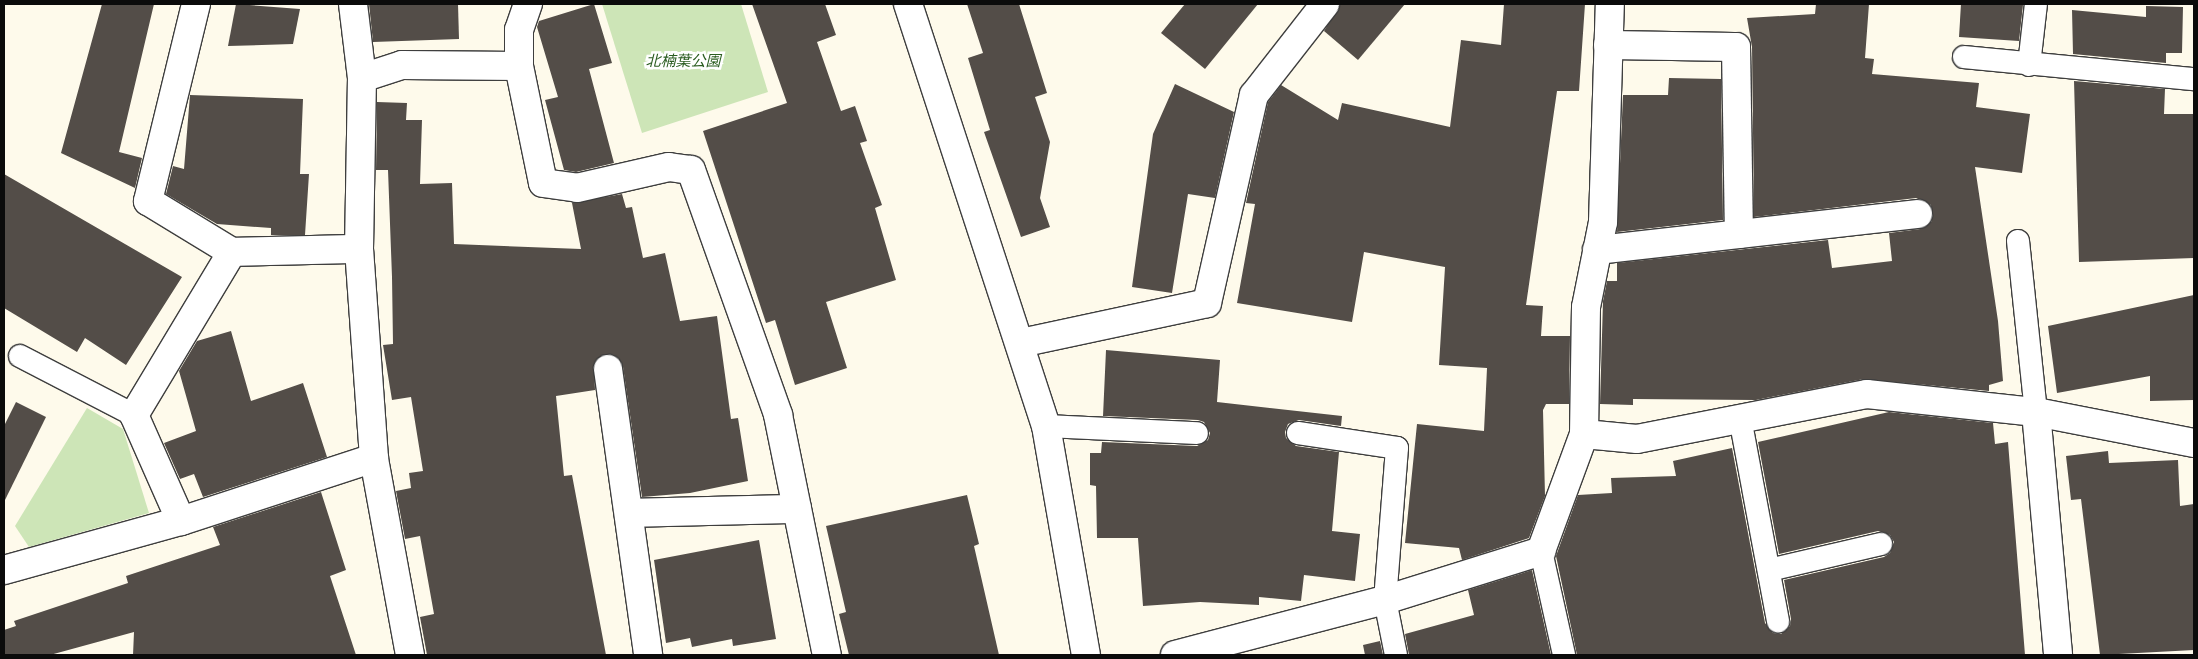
<!DOCTYPE html>
<meta charset="utf-8">
<style>
body{margin:0}
#map{position:relative;width:2198px;height:659px;overflow:hidden;background:#fefaeb;font-family:Merriweather,"Noto Sans JP",serif}
div>[style]{position:absolute}
[style*='--x']{left:calc(var(--x)*1px);top:calc(var(--y)*1px);width:calc(var(--w)*1px);rotate:calc(var(--a)*1deg)}
.green>*{inset:0;background:#cde5b7}
.building>*{inset:0;background:#534d48}
.roads{filter:drop-shadow(1px 0 #3e3e3e) drop-shadow(-1px 0 #3e3e3e) drop-shadow(0 1px #3e3e3e) drop-shadow(0 -1px #3e3e3e)}
.service>*{height:22px;margin:-11px;padding:0 11px;transform-origin:11px;border-radius:11px;background:#fff}
.minor>*{height:28px;margin:-14px;padding:0 14px;transform-origin:14px;border-radius:14px;background:#fff}
.tertiary>*{height:28px;margin:-14px;padding:0 14px;transform-origin:14px;border-radius:14px;background:#fff}
span{translate:-50% -50%;white-space:nowrap;text-align:center;line-height:1.15;-webkit-text-stroke:5px #fff;paint-order:stroke}
.park-label{font-size:15px;color:#2b5d21;font-style:italic}
.frame{position:absolute;inset:0;border:5px solid #0b0b0b;pointer-events:none}
</style>
<div id="map">
<div class="green">
<div style="clip-path:polygon(602px 4px,741px 4px,768px 92px,642px 133px)"></div>
<div style="clip-path:polygon(87px 408px,123px 429px,149px 513px,29px 547px,15px 526px)"></div>
</div>
<div class="building">
<div style="clip-path:polygon(102px 4px,154px 4px,119px 152px,142px 158px,135px 188px,61px 153px)"></div>
<div style="clip-path:polygon(236px 4px,300px 9px,293px 44px,228px 46px)"></div>
<div style="clip-path:polygon(369px 4px,458px 4px,459px 39px,373px 42px)"></div>
<div style="clip-path:polygon(594px 4px,612px 63px,589px 69px,614px 163px,576px 172px,564px 170px,545px 100px,558px 97px,537px 27px,539px 21px)"></div>
<div style="clip-path:polygon(752px 4px,825px 4px,836px 35px,817px 42px,841px 111px,855px 106px,867px 141px,860px 143px,882px 205px,875px 208px,896px 280px,826px 302px,847px 368px,795px 385px,775px 320px,766px 323px,703px 131px,787px 103px)"></div>
<div style="clip-path:polygon(967px 4px,1019px 4px,1047px 93px,1035px 97px,1050px 142px,1040px 198px,1050px 227px,1021px 237px,984px 132px,990px 130px,968px 58px,983px 53px)"></div>
<div style="clip-path:polygon(1185px 4px,1258px 4px,1205px 69px,1161px 33px)"></div>
<div style="clip-path:polygon(1340px 4px,1405px 4px,1358px 60px,1324px 31px)"></div>
<div style="clip-path:polygon(1504px 4px,1585px 4px,1579px 91px,1557px 91px,1526px 305px,1543px 306px,1541px 336px,1570px 336px,1569px 404px,1546px 404px,1543px 410px,1545px 496px,1529px 538px,1462px 560px,1459px 548px,1405px 543px,1417px 424px,1484px 431px,1487px 368px,1439px 365px,1445px 267px,1364px 252px,1352px 322px,1237px 303px,1255px 204px,1246px 203px,1268px 102px,1281px 85px,1338px 120px,1342px 103px,1450px 127px,1461px 40px,1501px 45px)"></div>
<div style="clip-path:polygon(1816px 4px,1869px 4px,1865px 58px,1874px 59px,1872px 74px,1979px 83px,1976px 107px,2030px 114px,2022px 173px,1975px 167px,1998px 321px,2003px 381px,1989px 385px,1989px 391px,1864px 379px,1756px 400px,1633px 399px,1633px 405px,1600px 404px,1603px 301px,1607px 281px,1617px 281px,1617px 263px,1828px 240px,1832px 268px,1892px 261px,1889px 233px,1920px 229px,1932px 221px,1931px 205px,1916px 198px,1754px 217px,1752px 47px,1747px 18px,1815px 14px)"></div>
<div style="clip-path:polygon(1961px 4px,2023px 5px,2019px 41px,1959px 37px)"></div>
<div style="clip-path:polygon(2146px 6px,2183px 7px,2182px 53px,2166px 53px,2166px 63px,2073px 54px,2072px 10px,2146px 17px)"></div>
<div style="clip-path:polygon(1669px 78px,1721px 79px,1723px 220px,1617px 232px,1623px 95px,1668px 95px)"></div>
<div style="clip-path:polygon(2074px 81px,2165px 89px,2164px 114px,2194px 114px,2194px 258px,2079px 262px)"></div>
<div style="clip-path:polygon(1175px 84px,1234px 112px,1215px 198px,1188px 194px,1172px 293px,1132px 287px,1153px 134px)"></div>
<div style="clip-path:polygon(190px 95px,303px 99px,300px 174px,309px 174px,305px 235px,271px 235px,271px 228px,217px 224px,166px 194px,173px 166px,184px 169px)"></div>
<div style="clip-path:polygon(377px 102px,407px 103px,406px 120px,422px 120px,420px 184px,452px 183px,454px 244px,581px 249px,572px 203px,622px 194px,626px 208px,632px 207px,643px 258px,665px 253px,680px 321px,717px 316px,731px 419px,738px 418px,748px 481px,690px 493px,642px 497px,623px 367px,614px 355px,605px 354px,594px 363px,595px 390px,556px 396px,564px 476px,572px 475px,606px 655px,427px 655px,420px 617px,434px 614px,420px 536px,405px 539px,396px 491px,411px 488px,409px 473px,423px 471px,411px 397px,392px 400px,383px 345px,393px 344px,392px 277px,388px 170px,376px 170px)"></div>
<div style="clip-path:polygon(4px 174px,182px 277px,126px 365px,85px 338px,77px 352px,4px 308px)"></div>
<div style="clip-path:polygon(2194px 295px,2194px 400px,2150px 401px,2150px 376px,2057px 393px,2048px 326px)"></div>
<div style="clip-path:polygon(231px 331px,251px 401px,303px 383px,327px 457px,203px 497px,194px 474px,180px 479px,164px 443px,196px 431px,179px 371px,197px 341px)"></div>
<div style="clip-path:polygon(1106px 350px,1220px 360px,1217px 402px,1342px 416px,1341px 426px,1299px 420px,1288px 424px,1285px 432px,1286px 438px,1296px 446px,1339px 452px,1332px 531px,1360px 534px,1355px 581px,1304px 575px,1301px 601px,1259px 597px,1259px 605px,1200px 602px,1143px 606px,1138px 538px,1097px 538px,1096px 486px,1090px 485px,1090px 453px,1101px 453px,1102px 442px,1197px 446px,1208px 440px,1210px 433px,1204px 422px,1198px 420px,1103px 416px)"></div>
<div style="clip-path:polygon(16px 402px,46px 417px,4px 502px,4px 426px)"></div>
<div style="clip-path:polygon(1889px 412px,1993px 423px,1995px 444px,2008px 442px,2025px 655px,1577px 655px,1556px 556px,1578px 495px,1612px 493px,1611px 478px,1676px 476px,1673px 461px,1732px 448px,1765px 623px,1773px 633px,1781px 634px,1790px 626px,1791px 619px,1784px 580px,1884px 557px,1890px 553px,1894px 542px,1890px 535px,1878px 531px,1779px 554px,1758px 442px)"></div>
<div style="clip-path:polygon(2108px 451px,2109px 463px,2178px 460px,2180px 506px,2194px 504px,2194px 650px,2100px 655px,2081px 499px,2071px 500px,2066px 456px)"></div>
<div style="clip-path:polygon(321px 492px,346px 570px,330px 576px,356px 655px,133px 655px,134px 632px,50px 655px,4px 655px,4px 630px,16px 626px,14px 621px,128px 583px,126px 576px,220px 545px,213px 527px)"></div>
<div style="clip-path:polygon(967px 495px,979px 544px,974px 546px,999px 655px,849px 655px,839px 614px,846px 612px,826px 526px)"></div>
<div style="clip-path:polygon(759px 540px,776px 639px,733px 646px,732px 639px,692px 647px,690px 638px,666px 643px,654px 560px)"></div>
<div style="clip-path:polygon(1532px 570px,1551px 655px,1409px 655px,1405px 634px,1474px 615px,1468px 590px)"></div>
<div style="clip-path:polygon(1380px 641px,1383px 655px,1365px 655px,1363px 645px)"></div>
</div>
<div class="roads">
<div class="service">
<div style="--x:1964;--y:57;--w:231;--a:5.5"></div>
<div style="--x:2029;--y:65;--w:61;--a:-83.5"></div>
<div style="--x:2018;--y:241;--w:172;--a:84"></div>
<div style="--x:20;--y:356;--w:128;--a:27.4"></div>
<div style="--x:1740;--y:418;--w:207;--a:79.4"></div>
<div style="--x:1046;--y:426;--w:151;--a:2.7"></div>
<div style="--x:1298;--y:433;--w:100;--a:8.6"></div>
<div style="--x:1397;--y:448;--w:152;--a:94.5"></div>
<div style="--x:1385;--y:600;--w:56;--a:78.7"></div>
<div style="--x:1541;--y:551;--w:107;--a:77.5"></div>
<div style="--x:1769;--y:570;--w:115;--a:-13.1"></div>
</div>
<div class="minor">
<div style="--x:196;--y:4;--w:203;--a:103.7"></div>
<div style="--x:148;--y:201;--w:98;--a:31.3"></div>
<div style="--x:353;--y:4;--w:75;--a:83.1"></div>
<div style="--x:1608;--y:45;--w:128;--a:0.9"></div>
<div style="--x:1736;--y:47;--w:187;--a:89.1"></div>
<div style="--x:519;--y:66;--w:119;--a:78.4"></div>
<div style="--x:543;--y:183;--w:34;--a:8"></div>
<div style="--x:577;--y:188;--w:94;--a:-12.9"></div>
<div style="--x:669;--y:167;--w:22;--a:8"></div>
<div style="--x:691;--y:170;--w:260;--a:70.4"></div>
<div style="--x:778;--y:415;--w:245;--a:78.5"></div>
<div style="--x:1597;--y:250;--w:323;--a:-6.4"></div>
<div style="--x:1021;--y:343;--w:190;--a:-12.1"></div>
<div style="--x:1207;--y:303;--w:213;--a:-77.3"></div>
<div style="--x:1254;--y:95;--w:115;--a:-52"></div>
<div style="--x:608;--y:369;--w:289;--a:82"></div>
<div style="--x:2036;--y:412;--w:244;--a:84.8"></div>
<div style="--x:1584;--y:434;--w:53;--a:5.4"></div>
<div style="--x:1637;--y:439;--w:234;--a:-11.1"></div>
<div style="--x:1867;--y:394;--w:170;--a:6.1"></div>
<div style="--x:2036;--y:412;--w:161;--a:11.1"></div>
<div style="--x:630;--y:513;--w:167;--a:-1.4"></div>
<div style="--x:181;--y:521;--w:116;--a:-113.9"></div>
<div style="--x:134;--y:415;--w:190;--a:-59"></div>
<div style="--x:232;--y:252;--w:127;--a:-1.4"></div>
<div style="--x:4;--y:570;--w:184;--a:-15.5"></div>
<div style="--x:181;--y:521;--w:203;--a:-18.1"></div>
<div style="--x:410;--y:655;--w:200;--a:-100.4"></div>
<div style="--x:374;--y:458;--w:210;--a:-94.1"></div>
<div style="--x:359;--y:249;--w:171;--a:-89"></div>
<div style="--x:362;--y:78;--w:42;--a:-18"></div>
<div style="--x:402;--y:65;--w:117;--a:0.5"></div>
<div style="--x:519;--y:66;--w:36;--a:-90"></div>
<div style="--x:519;--y:30;--w:28;--a:-71"></div>
<div style="--x:1175;--y:655;--w:217;--a:-14.7"></div>
<div style="--x:1385;--y:600;--w:164;--a:-17.4"></div>
<div style="--x:1541;--y:551;--w:125;--a:-69.8"></div>
<div style="--x:1584;--y:434;--w:127;--a:-89.1"></div>
<div style="--x:1586;--y:307;--w:87;--a:-78.7"></div>
<div style="--x:1603;--y:222;--w:218;--a:-88.2"></div>
</div>
<div class="tertiary">
<div style="--x:908;--y:4;--w:444;--a:71.9"></div>
<div style="--x:1046;--y:426;--w:232;--a:80.1"></div>
</div>
</div>
<div class="park-label">
<span style="left:683px;top:61px">北楠葉公園</span>
</div>
<div class="frame"></div>
</div>
